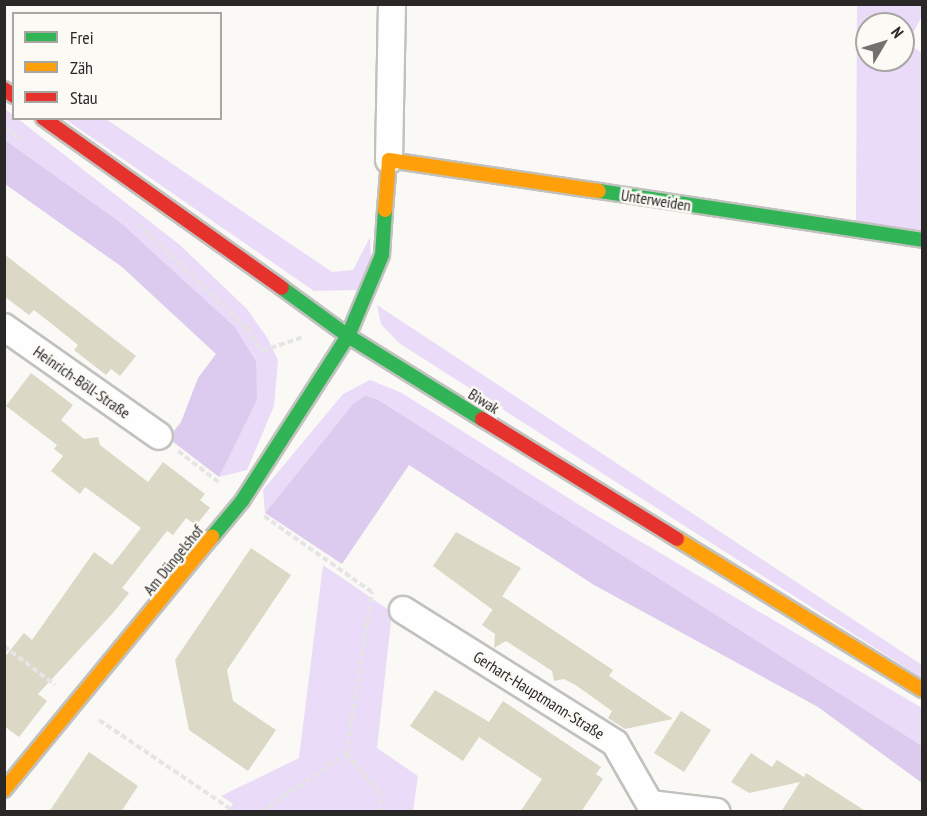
<!DOCTYPE html>
<meta charset="utf-8">
<style>
body{margin:0}
#map{position:relative;width:927px;height:816px;overflow:hidden;background:#faf9f6;font-family:"PT Sans Narrow",sans-serif}
div>[style]{position:absolute}
[style*='--x']{left:calc(var(--x)*1px);top:calc(var(--y)*1px);width:calc(var(--w)*1px);rotate:calc(var(--a)*1deg)}
.green>*{inset:0;background:#eadbf8}
.forest>*{inset:0;background:#ddcaef}
.building>*{inset:0;background:#dcd8c6}
.path>*{height:4px;margin-top:-2px;transform-origin:0;background:repeating-linear-gradient(90deg,#e6e5e5 0 6px,transparent 0 9px)}
.roads{filter:drop-shadow(2px 0 #c1c1be) drop-shadow(-2px 0 #c1c1be) drop-shadow(0 2px #c1c1be) drop-shadow(0 -2px #c1c1be)}
.street>*{height:26px;margin:-13px;padding:0 13px;transform-origin:13px;border-radius:13px;background:#fefefe}
.fast>*{height:14px;margin:-7px;padding:0 7px;transform-origin:7px;border-radius:7px;background:#30b455}
.slow>*{height:14px;margin:-7px;padding:0 7px;transform-origin:7px;border-radius:7px;background:#ff9f0a}
.jam>*{height:14px;margin:-7px;padding:0 7px;transform-origin:7px;border-radius:7px;background:#e5322d}
span{translate:-50% -50%;white-space:nowrap;text-align:center;line-height:1.15;-webkit-text-stroke:5px #fbfaf5;paint-order:stroke}
.street-label{font-size:16px;color:#292827}
.frame{position:absolute;inset:0;border:6px solid #292827;pointer-events:none}
.legend{position:absolute;left:12px;top:12px;width:210px;height:108px;box-sizing:border-box;background:#fbfaf5;border:2px solid #a7a6a3;margin:0;padding:8px 10px;list-style:none;font-size:18px;color:#292827}
.legend li{display:flex;align-items:center;gap:12px;height:30px}
.legend b{width:30px;border:2px solid #a7a6a3}
.north{position:absolute;left:855px;top:12px;width:60px;height:60px;box-sizing:border-box;background:#fbfaf5;border:2px solid #a7a6a3;border-radius:50%;rotate:52deg;font-size:16px;font-weight:700;line-height:24px;text-align:center;color:#292827}
.north::after{content:'';display:block;margin:auto;width:21px;height:27px;background:#72716f;clip-path:polygon(50% 0,100% 100%,50% 72%,0 100%)}
</style>
<div id="map">
<div class="green">
<div style="clip-path:polygon(evenodd,857px 5px,922px 5px,922px 16px,908px 43px,922px 53px,922px 231px,856px 221px,857px 5px,867px 24px,903px 24px,903px 60px,867px 60px,867px 24px)"></div>
<div style="clip-path:polygon(4px 108px,180px 245px,247px 309px,268px 339px,278px 360px,274px 406px,247px 470px,219px 477px,256px 400px,256px 361px,235px 327px,120px 222px,5px 140px)"></div>
<div style="clip-path:polygon(65px 119px,106px 119px,332px 272px,353px 270px,370px 237px,371px 261px,357px 290px,314px 291px)"></div>
<div style="clip-path:polygon(377px 305px,922px 665px,922px 678px,399px 343px,381px 324px)"></div>
<div style="clip-path:polygon(370px 380px,402px 393px,589px 511px,922px 708px,922px 746px,430px 434px,353px 404px,265px 513px,263px 490px,343px 394px)"></div>
<div style="clip-path:polygon(323px 565px,392px 612px,377px 748px,418px 776px,413px 811px,228px 811px,233px 804px,221px 796px,299px 758px)"></div>
</div>
<div class="forest">
<div style="clip-path:polygon(5px 140px,120px 222px,235px 327px,256px 361px,257px 400px,219px 477px,168px 438px,181px 422px,198px 378px,216px 354px,122px 267px,5px 184px)"></div>
<div style="clip-path:polygon(365px 396px,378px 400px,922px 746px,922px 783px,818px 707px,594px 585px,409px 465px,342px 564px,265px 513px,353px 404px)"></div>
</div>
<div class="building">
<div style="clip-path:polygon(4px 254px,136px 356px,120px 376px,111px 369px,106px 375px,74px 350px,78px 345px,52px 324px,34px 310px,29px 315px,4px 296px)"></div>
<div style="clip-path:polygon(31px 373px,73px 405px,61px 420px,84px 439px,98px 437px,100px 445px,148px 482px,163px 462px,205px 494px,200px 500px,210px 508px,196px 525px,186px 518px,173px 535px,167px 531px,122px 588px,129px 593px,113px 613px,38px 694px,47px 701px,19px 737px,4px 726px,4px 658px,24px 633px,32px 640px,94px 552px,112px 565px,141px 528px,85px 487px,80px 494px,51px 471px,63px 456px,54px 449px,57px 445px,6px 406px)"></div>
<div style="clip-path:polygon(456px 532px,521px 568px,493px 610px,433px 566px)"></div>
<div style="clip-path:polygon(251px 548px,291px 575px,227px 670px,233px 701px,276px 730px,248px 771px,189px 730px,175px 660px)"></div>
<div style="clip-path:polygon(502px 596px,613px 670px,609px 676px,673px 719px,625px 729px,608px 718px,612px 711px,577px 686px,564px 679px,554px 681px,552px 671px,506px 641px,494px 648px,495px 634px,482px 625px)"></div>
<div style="clip-path:polygon(435px 690px,489px 722px,503px 701px,601px 767px,596px 774px,603px 779px,581px 812px,520px 812px,542px 779px,479px 737px,463px 761px,410px 726px)"></div>
<div style="clip-path:polygon(681px 711px,711px 730px,684px 772px,654px 753px)"></div>
<div style="clip-path:polygon(89px 752px,138px 786px,121px 812px,49px 812px)"></div>
<div style="clip-path:polygon(751px 753px,772px 767px,777px 760px,804px 777px,806px 773px,867px 812px,781px 812px,800px 782px,749px 793px,731px 782px)"></div>
</div>
<div class="path">
<div style="--x:4;--y:127;--w:23;--a:34"></div>
<div style="--x:138;--y:224;--w:151;--a:43.7"></div>
<div style="--x:247;--y:328;--w:27;--a:57"></div>
<div style="--x:262;--y:351;--w:43;--a:-18.9"></div>
<div style="--x:178;--y:451;--w:53;--a:37.3"></div>
<div style="--x:4;--y:646;--w:64;--a:37.4"></div>
<div style="--x:99;--y:720;--w:164;--a:34.1"></div>
<div style="--x:346;--y:754;--w:48;--a:48.4"></div>
<div style="--x:378;--y:790;--w:22;--a:80"></div>
<div style="--x:261;--y:812;--w:103;--a:-34.3"></div>
<div style="--x:346;--y:754;--w:164;--a:-80.9"></div>
<div style="--x:372;--y:592;--w:132;--a:-144.9"></div>
</div>
<div class="roads">
<div class="street">
<div style="--x:389;--y:160;--w:156;--a:-88.9"></div>
<div style="--x:4;--y:327;--w:189;--a:35.1"></div>
<div style="--x:403;--y:610;--w:250;--a:32.1"></div>
<div style="--x:615;--y:743;--w:70;--a:60.2"></div>
<div style="--x:650;--y:804;--w:67;--a:6.8"></div>
</div>
<div class="fast">
<div style="--x:599;--y:191;--w:327;--a:8.6"></div>
<div style="--x:282;--y:288;--w:82;--a:36"></div>
<div style="--x:348;--y:336;--w:158;--a:31.8"></div>
<div style="--x:212;--y:537;--w:47;--a:-50.2"></div>
<div style="--x:242;--y:501;--w:196;--a:-57.3"></div>
<div style="--x:348;--y:336;--w:88;--a:-67.2"></div>
<div style="--x:382;--y:255;--w:45;--a:-86.2"></div>
</div>
<div class="slow">
<div style="--x:385;--y:210;--w:50;--a:-85.4"></div>
<div style="--x:389;--y:160;--w:212;--a:8.4"></div>
<div style="--x:677;--y:539;--w:288;--a:31.6"></div>
<div style="--x:4;--y:790;--w:328;--a:-50.6"></div>
</div>
<div class="jam">
<div style="--x:4;--y:89;--w:12;--a:35"></div>
<div style="--x:43;--y:118;--w:293;--a:35.4"></div>
<div style="--x:482;--y:419;--w:229;--a:31.6"></div>
</div>
</div>
<div class="street-label">
<span style="left:656px;top:200px;rotate:9deg">Unterweiden</span>
<span style="left:82px;top:382px;rotate:35deg">Heinrich-Böll-Straße</span>
<span style="left:484px;top:401px;rotate:32deg">Biwak</span>
<span style="left:173px;top:560px;rotate:-51deg">Am Düngelshof</span>
<span style="left:539px;top:695px;rotate:32deg">Gerhart-Hauptmann-Straße</span>
</div>
<div class="frame"></div>
<ul class="legend">
<li><b style="height:8px;background:#30b455"></b>Frei</li>
<li><b style="height:8px;background:#ff9f0a"></b>Zäh</li>
<li><b style="height:8px;background:#e5322d"></b>Stau</li>
</ul>
<div class="north">N</div>
</div>
